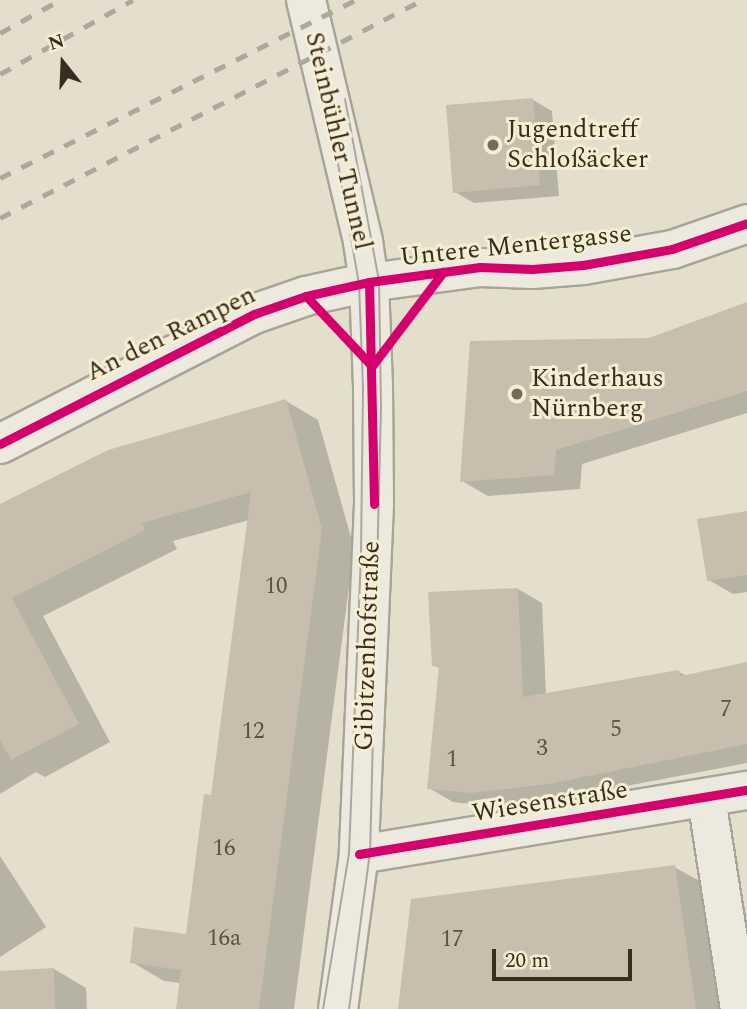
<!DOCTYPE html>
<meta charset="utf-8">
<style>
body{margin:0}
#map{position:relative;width:747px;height:1009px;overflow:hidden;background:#e4dfcd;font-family:Spectral,serif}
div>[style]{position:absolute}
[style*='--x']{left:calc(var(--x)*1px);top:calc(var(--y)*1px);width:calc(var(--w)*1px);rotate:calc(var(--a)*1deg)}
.shadow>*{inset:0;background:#0003}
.building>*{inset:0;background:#c8beae}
.roads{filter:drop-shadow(2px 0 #a9a496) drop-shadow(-2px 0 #a9a496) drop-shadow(0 2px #a9a496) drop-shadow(0 -2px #a9a496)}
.minor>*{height:37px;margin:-18.5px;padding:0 18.5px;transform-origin:18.5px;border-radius:18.5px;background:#ece9de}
.tertiary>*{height:38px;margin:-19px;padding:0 19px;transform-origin:19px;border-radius:19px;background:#ece9de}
.secondary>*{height:38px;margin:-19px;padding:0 19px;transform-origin:19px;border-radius:19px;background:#ece9de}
.tram>*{height:2px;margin:-1px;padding:0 1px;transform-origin:1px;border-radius:1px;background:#aca89e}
.rail>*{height:5px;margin-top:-2.5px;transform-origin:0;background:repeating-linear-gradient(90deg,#aca89e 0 12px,transparent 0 24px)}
.cycleway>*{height:9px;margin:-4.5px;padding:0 4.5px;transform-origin:4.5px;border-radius:4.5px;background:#d6006c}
.dots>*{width:19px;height:19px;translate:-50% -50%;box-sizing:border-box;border:4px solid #f5eed3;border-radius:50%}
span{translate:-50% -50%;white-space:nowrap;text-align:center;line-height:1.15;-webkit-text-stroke:6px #f5eed3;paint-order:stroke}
.number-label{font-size:23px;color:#5c5142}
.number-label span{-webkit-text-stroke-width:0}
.poi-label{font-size:26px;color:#382d1e}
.left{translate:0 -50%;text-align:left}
.street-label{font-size:26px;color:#382d1e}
.north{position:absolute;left:28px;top:28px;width:70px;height:70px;-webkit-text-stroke:5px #f5eed3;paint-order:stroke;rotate:342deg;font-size:19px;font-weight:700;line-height:28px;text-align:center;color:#382d1e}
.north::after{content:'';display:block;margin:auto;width:24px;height:32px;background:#382d1e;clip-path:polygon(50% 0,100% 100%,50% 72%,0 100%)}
.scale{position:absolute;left:492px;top:949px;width:140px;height:32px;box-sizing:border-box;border:4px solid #382d1e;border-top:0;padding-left:9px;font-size:21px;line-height:24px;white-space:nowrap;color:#382d1e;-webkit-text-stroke:5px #f5eed3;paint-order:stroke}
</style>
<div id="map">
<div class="shadow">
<div style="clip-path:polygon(533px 100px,552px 111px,559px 196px,474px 203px,455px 192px)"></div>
<div style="clip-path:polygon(747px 304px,747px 413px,582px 464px,580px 489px,488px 496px,462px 481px,649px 340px)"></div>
<div style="clip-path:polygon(286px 401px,318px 420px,354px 548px,294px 1009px,177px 1009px,181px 983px,164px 981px,132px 962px,187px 936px,212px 797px,249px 520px,173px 541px,177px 549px,43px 616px,110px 742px,45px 777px,36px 772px,0 794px,0 506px)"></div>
<div style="clip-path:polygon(747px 513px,747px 592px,733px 594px,709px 580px)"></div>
<div style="clip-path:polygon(518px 589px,542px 603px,546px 695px,679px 672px,687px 676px,747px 664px,747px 763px,553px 800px,498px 807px,453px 802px,429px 788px,441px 669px,433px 665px)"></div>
<div style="clip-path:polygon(0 856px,46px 927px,0 957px)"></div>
<div style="clip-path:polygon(674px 867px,707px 885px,725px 1009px,399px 1009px)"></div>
<div style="clip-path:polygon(54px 969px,86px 988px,87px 1009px,0 1009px,0 972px)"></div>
</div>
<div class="building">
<div style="clip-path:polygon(533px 98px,540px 185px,453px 193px,446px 105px)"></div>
<div style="clip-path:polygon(747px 302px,747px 391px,556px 450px,554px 475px,460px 482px,470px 341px,649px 338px)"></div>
<div style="clip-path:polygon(286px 399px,322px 529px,259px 1009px,176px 1009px,181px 970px,130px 963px,134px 927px,186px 934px,204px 794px,211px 795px,251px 492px,142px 523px,145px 530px,12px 598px,79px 724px,11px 760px,0 740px,0 504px,108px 450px)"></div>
<div style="clip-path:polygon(747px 511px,747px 575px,707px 581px,697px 519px)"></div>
<div style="clip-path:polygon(518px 588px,523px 697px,679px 670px,681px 676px,747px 662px,747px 744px,549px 784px,472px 793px,427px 789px,439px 666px,432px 666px,428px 592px)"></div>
<div style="clip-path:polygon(675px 865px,696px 1009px,398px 1009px,411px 899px)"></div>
<div style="clip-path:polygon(54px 968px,55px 1009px,0 1009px,0 971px)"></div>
</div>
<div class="roads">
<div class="minor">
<div style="--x:369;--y:282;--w:112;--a:-7.7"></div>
<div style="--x:480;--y:267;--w:52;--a:2.2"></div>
<div style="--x:532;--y:269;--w:51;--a:-4.5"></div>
<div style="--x:583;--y:265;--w:90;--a:-10.2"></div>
<div style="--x:672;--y:249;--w:79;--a:-19.1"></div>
<div style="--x:706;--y:798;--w:214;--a:81.1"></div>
<div style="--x:359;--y:854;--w:393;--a:-9.4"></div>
</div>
<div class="tertiary">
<div style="--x:0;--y:444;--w:285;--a:-27.1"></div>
<div style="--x:254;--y:314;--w:55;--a:-19.1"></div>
<div style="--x:306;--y:296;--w:65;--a:-12.5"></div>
</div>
<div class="secondary">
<div style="--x:306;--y:0;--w:249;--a:76.7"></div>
<div style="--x:363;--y:242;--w:40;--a:81.5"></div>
<div style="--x:369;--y:282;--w:105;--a:87.8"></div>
<div style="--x:373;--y:387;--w:117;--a:89.5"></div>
<div style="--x:374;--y:504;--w:350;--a:92.5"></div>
<div style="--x:359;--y:854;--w:156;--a:97.7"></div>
</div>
</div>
<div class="tram">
<div style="--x:345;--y:99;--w:184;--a:79.4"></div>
<div style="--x:379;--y:280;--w:127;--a:89.1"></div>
<div style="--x:381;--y:407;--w:445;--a:91.4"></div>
<div style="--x:370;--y:852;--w:158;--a:97.6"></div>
<div style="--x:323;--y:1009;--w:158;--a:-80.5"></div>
<div style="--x:349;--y:853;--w:301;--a:-87.7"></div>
<div style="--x:361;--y:552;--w:164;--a:-89.3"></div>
<div style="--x:363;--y:388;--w:104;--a:-92.2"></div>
<div style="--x:359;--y:284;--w:180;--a:-99.9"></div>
</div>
<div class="rail">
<div style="--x:0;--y:33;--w:68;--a:-28.8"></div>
<div style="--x:0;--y:74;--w:152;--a:-29.1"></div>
<div style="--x:0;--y:178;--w:397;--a:-26.6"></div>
<div style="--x:0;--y:218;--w:475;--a:-27.3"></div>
</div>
<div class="cycleway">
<div style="--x:369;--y:282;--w:222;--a:88.7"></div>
<div style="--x:306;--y:296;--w:96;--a:46.7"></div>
<div style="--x:372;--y:366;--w:118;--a:-52.9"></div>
<div style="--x:0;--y:444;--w:285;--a:-27.1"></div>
<div style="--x:254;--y:314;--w:55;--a:-19.1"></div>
<div style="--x:306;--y:296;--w:65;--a:-12.5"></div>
<div style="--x:369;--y:282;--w:112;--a:-7.7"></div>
<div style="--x:480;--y:267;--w:52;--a:2.2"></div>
<div style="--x:532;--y:269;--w:51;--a:-4.5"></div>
<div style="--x:583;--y:265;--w:90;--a:-10.2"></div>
<div style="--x:672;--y:249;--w:79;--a:-19.1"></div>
<div style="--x:359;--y:854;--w:393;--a:-9.4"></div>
</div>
<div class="dots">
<div style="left:493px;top:145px;background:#746b5b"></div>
<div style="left:517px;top:394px;background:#746b5b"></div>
</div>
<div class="number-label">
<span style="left:276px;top:587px">10</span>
<span style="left:726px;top:710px">7</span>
<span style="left:616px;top:730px">5</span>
<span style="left:253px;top:732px">12</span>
<span style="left:542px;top:749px">3</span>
<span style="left:452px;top:760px">1</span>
<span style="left:224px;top:849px">16</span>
<span style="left:224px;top:939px">16a</span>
<span style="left:452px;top:940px">17</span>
</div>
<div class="poi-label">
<span class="left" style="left:507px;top:145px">Jugendtreff<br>Schloßäcker</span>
<span class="left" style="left:531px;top:394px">Kinderhaus<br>Nürnberg</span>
</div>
<div class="street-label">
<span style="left:338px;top:141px;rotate:77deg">Steinbühler Tunnel</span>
<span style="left:516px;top:246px;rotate:-6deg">Untere Mentergasse</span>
<span style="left:171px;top:334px;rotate:-26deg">An den Rampen</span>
<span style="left:368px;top:646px;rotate:-88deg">Gibitzenhofstraße</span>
<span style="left:550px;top:802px;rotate:-9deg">Wiesenstraße</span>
</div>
<div class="north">N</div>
<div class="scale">20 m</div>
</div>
